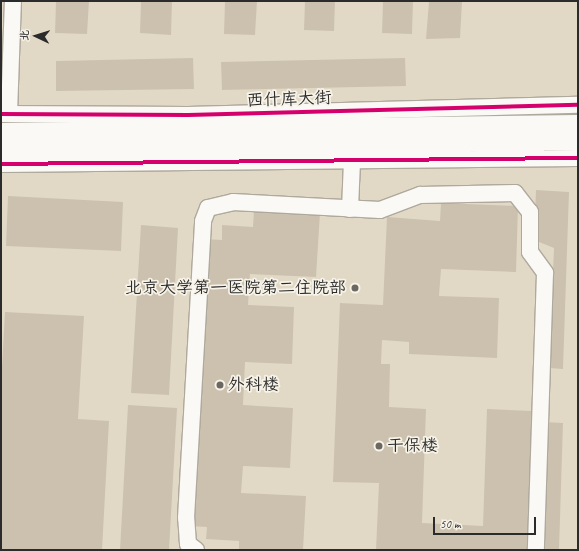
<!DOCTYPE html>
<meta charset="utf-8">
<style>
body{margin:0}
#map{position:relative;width:579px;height:551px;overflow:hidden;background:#e1d9c6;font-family:Caveat,"LXGW WenKai TC",sans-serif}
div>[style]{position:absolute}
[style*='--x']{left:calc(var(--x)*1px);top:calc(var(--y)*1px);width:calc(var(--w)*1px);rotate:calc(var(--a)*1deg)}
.building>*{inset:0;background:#ccc1af}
.roads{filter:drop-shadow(1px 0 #aea99d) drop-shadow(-1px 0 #aea99d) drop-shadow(0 1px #aea99d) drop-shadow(0 -1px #aea99d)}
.minor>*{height:16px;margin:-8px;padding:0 8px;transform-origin:8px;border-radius:8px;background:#faf9f6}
.major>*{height:20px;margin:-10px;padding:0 10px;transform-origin:10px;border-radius:10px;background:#faf9f6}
.cycleway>*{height:4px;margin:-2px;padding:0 2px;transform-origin:2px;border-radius:2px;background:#d6006c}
.dots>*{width:11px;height:11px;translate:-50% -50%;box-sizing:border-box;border:2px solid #f7f3e8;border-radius:50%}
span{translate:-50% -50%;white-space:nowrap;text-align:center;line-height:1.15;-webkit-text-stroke:3.5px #f7f3e8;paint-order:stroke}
.street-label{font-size:17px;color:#2b2b2b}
.poi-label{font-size:17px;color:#2b2b2b}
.right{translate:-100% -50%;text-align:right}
.left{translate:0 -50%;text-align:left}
.frame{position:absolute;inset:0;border:2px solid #2b2b2b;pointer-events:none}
.north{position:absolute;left:16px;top:16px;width:40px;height:40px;-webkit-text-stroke:3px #f7f3e8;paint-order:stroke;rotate:274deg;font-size:11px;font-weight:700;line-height:16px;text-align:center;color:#2b2b2b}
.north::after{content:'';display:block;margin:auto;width:14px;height:18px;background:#2b2b2b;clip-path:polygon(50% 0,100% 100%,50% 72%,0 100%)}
.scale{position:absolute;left:433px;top:517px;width:103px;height:18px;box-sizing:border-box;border:2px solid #2b2b2b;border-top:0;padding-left:5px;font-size:12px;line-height:14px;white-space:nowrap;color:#2b2b2b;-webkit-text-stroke:3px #f7f3e8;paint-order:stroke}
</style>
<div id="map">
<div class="building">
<div style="clip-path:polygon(56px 1px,89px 1px,87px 34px,55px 33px)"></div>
<div style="clip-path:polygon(141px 1px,172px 1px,171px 35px,140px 33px)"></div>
<div style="clip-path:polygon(225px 1px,257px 1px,255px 35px,224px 34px)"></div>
<div style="clip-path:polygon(305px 1px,335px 1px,334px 31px,304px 30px)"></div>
<div style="clip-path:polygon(383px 1px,413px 1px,412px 34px,382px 33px)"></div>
<div style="clip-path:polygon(429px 2px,462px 2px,460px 38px,426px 39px)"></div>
<div style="clip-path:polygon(193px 58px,194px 89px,56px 91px,56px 61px)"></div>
<div style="clip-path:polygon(405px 58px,406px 86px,222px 90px,221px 62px)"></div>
<div style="clip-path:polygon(536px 190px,569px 192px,563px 369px,549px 368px,554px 248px,534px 240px)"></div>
<div style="clip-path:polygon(8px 196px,123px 202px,121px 251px,6px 246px)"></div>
<div style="clip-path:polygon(441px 203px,518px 206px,516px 272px,441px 269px,439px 296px,499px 298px,497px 358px,409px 354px,409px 342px,382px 340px,381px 364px,390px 364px,389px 407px,426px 409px,422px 523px,483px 526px,487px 409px,533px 411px,527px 550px,376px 550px,379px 483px,333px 482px,340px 303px,383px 305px,387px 217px,440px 221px)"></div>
<div style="clip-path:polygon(254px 210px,320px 213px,316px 277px,250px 274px,248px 305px,294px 307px,292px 364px,245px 362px,243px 405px,293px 408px,290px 468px,243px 466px,241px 493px,306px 496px,303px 550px,239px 550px,239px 541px,206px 539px,207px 527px,189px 526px,204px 239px,222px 240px,222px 225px,253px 227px)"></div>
<div style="clip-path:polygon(141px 225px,178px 228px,169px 395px,131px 393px)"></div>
<div style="clip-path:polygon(5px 312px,84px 316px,78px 419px,109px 421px,102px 550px,1px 550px,1px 386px)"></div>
<div style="clip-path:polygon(128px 405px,177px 408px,169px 550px,120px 550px)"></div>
<div style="clip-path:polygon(544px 422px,563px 423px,559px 550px,539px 550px)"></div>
</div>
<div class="roads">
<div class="minor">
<div style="--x:1;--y:114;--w:187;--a:0.3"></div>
<div style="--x:188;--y:115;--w:390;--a:-1.5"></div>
<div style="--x:9;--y:114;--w:113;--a:-88"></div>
<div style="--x:1;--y:164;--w:577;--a:-0.6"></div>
<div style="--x:350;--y:209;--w:48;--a:-87.6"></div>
<div style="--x:196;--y:550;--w:10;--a:-143"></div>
<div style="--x:188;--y:544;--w:26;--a:-94"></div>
<div style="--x:186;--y:518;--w:297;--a:-86.7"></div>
<div style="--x:203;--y:221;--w:14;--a:-69"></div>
<div style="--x:208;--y:208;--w:26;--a:-13"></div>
<div style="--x:233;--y:202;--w:147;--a:3.1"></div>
<div style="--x:380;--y:210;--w:43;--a:-20.6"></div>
<div style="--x:420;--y:195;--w:95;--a:-1.2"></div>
<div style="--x:515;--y:193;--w:24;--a:52"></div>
<div style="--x:530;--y:212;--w:40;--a:90"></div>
<div style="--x:530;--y:252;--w:26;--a:54"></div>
<div style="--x:545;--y:273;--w:277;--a:91.9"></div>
</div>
<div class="major">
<div style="--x:1;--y:133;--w:577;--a:-0.79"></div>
<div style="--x:1;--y:148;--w:577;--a:-0.79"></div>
</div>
</div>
<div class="cycleway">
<div style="--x:1;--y:114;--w:187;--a:0.3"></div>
<div style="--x:188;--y:115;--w:390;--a:-1.5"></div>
<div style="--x:1;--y:164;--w:577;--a:-0.6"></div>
</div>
<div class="dots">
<div style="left:355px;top:288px;background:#6b6861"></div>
<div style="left:220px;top:385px;background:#6b6861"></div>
<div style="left:379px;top:446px;background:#6b6861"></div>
</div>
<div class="street-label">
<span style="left:289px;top:99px;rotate:-2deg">西什库大街</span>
</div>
<div class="poi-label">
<span class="right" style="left:346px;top:288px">北京大学第一医院第二住院部</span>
<span class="left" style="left:228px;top:385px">外科楼</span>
<span class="left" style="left:387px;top:446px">干保楼</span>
</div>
<div class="frame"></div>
<div class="north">北</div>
<div class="scale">50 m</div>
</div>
